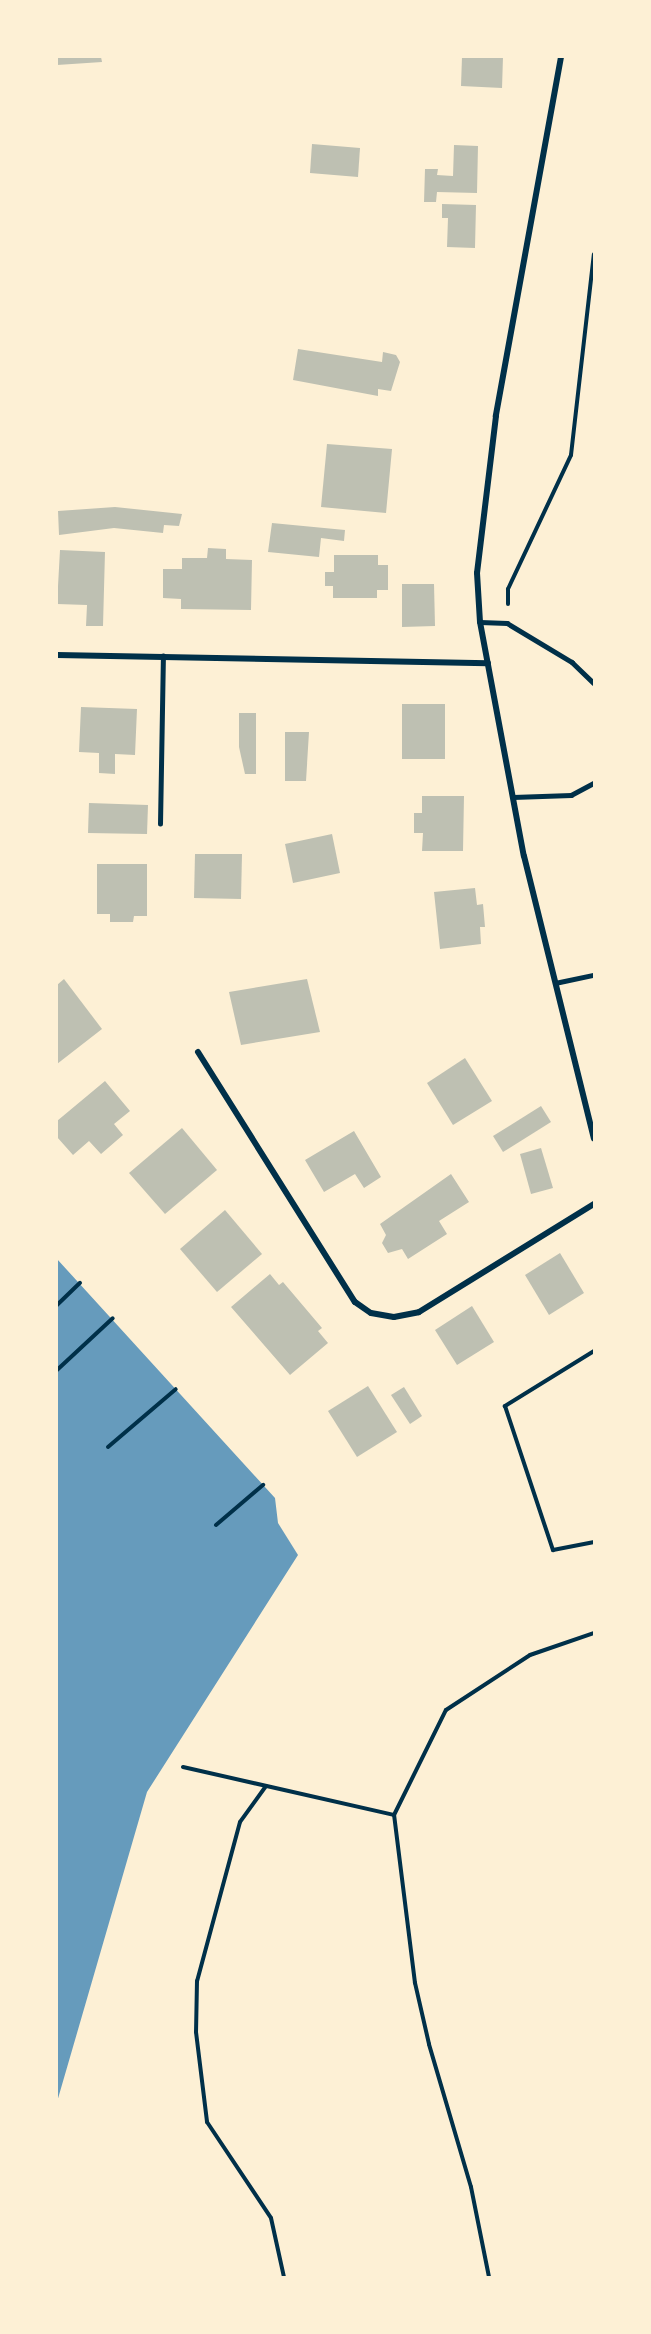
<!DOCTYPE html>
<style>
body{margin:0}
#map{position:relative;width:651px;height:2334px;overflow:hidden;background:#fdf0d5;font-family:"Times New Roman",serif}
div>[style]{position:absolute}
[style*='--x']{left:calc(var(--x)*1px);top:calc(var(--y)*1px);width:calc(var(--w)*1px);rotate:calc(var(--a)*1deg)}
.water>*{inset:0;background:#669bbc}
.building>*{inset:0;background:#bec0b2}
.path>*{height:4px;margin:-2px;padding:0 2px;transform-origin:2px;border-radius:2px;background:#003049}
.service>*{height:4.5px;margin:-2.25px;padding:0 2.25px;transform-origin:2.25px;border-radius:2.25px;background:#003049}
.minor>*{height:6px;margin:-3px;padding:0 3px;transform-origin:3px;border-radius:3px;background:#003049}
span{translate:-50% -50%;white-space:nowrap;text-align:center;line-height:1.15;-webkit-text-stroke:6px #fdf0d5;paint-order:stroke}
.frame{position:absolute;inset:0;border:58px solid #fdf0d5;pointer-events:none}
</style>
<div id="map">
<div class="water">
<div style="clip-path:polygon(57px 1259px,275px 1498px,278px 1523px,298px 1555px,147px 1792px,57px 2102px)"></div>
</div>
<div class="building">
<div style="clip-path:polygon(57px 57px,101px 57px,102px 62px,57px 65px)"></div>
<div style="clip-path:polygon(462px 57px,503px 57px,502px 88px,461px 86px)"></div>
<div style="clip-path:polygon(312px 144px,360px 148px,358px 177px,310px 173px)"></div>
<div style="clip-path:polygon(454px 145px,478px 146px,477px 193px,437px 192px,436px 202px,424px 202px,425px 169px,438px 169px,437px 175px,453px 176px)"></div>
<div style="clip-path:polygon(442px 204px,476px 205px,475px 248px,447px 247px,448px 218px,442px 218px)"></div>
<div style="clip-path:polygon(298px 349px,382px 362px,383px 352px,396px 355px,400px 362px,391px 391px,378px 389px,378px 396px,293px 380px)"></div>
<div style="clip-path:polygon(327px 444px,392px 449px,386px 513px,321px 507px)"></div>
<div style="clip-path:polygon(115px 507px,182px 514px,179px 526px,164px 525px,163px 533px,114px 528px,59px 535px,58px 511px)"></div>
<div style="clip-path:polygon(272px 523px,345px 530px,344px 541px,321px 538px,319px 557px,268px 552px)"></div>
<div style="clip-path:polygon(208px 548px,226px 549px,226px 559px,252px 560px,251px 610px,181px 609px,181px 599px,163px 598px,163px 569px,182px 569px,182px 558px,207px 558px)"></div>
<div style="clip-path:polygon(60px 550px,105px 552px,103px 626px,86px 626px,87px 605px,57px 604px)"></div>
<div style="clip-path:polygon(334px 555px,378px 555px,378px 565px,388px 565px,388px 590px,377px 590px,377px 598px,333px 598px,333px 586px,325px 586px,325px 572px,334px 572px)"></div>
<div style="clip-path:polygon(402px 584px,434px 584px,435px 626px,402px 627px)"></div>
<div style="clip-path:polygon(402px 704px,445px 704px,445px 759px,402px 759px)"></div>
<div style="clip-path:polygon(81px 707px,137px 709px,135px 755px,115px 754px,115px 774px,99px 773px,99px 753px,79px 752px)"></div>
<div style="clip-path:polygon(239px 713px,256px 713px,256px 774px,245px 774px,239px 747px)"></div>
<div style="clip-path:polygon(285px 732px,309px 732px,306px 781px,285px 781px)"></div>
<div style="clip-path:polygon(422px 796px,464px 796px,463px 851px,422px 851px,423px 833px,414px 833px,414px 813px,422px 813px)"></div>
<div style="clip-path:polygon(89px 803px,148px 805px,147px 834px,88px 833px)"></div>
<div style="clip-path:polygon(332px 834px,340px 873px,293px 883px,285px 844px)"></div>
<div style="clip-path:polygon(195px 854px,242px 854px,241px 899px,194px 898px)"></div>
<div style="clip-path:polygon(97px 864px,147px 864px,147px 916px,134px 916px,133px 922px,110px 922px,110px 914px,97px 914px)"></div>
<div style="clip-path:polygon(475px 888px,477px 905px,483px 904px,485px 927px,480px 927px,481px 944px,440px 949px,434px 892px)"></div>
<div style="clip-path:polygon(64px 979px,102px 1029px,57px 1064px,57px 985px)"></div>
<div style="clip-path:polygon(307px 979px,320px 1032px,241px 1045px,229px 992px)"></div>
<div style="clip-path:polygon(465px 1058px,492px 1101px,453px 1125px,427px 1083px)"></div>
<div style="clip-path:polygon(105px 1081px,130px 1111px,114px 1124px,123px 1135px,101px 1154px,89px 1141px,73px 1155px,57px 1137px,57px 1121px)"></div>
<div style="clip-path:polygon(541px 1106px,551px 1122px,503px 1152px,493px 1136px)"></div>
<div style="clip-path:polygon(182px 1128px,217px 1170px,165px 1214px,129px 1173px)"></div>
<div style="clip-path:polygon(354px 1131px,381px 1177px,364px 1188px,355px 1174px,324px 1192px,305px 1160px)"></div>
<div style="clip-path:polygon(541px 1148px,553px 1188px,531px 1194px,520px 1154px)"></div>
<div style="clip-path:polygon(451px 1174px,469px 1202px,439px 1221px,447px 1234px,408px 1259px,402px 1249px,388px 1253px,382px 1243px,386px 1235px,380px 1224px)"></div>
<div style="clip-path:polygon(225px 1210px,262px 1254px,217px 1292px,180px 1249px)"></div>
<div style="clip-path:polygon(560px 1253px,584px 1293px,549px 1315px,525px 1275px)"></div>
<div style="clip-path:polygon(270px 1274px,279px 1285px,283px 1282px,322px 1328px,318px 1331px,328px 1343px,290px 1375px,231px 1307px)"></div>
<div style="clip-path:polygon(472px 1306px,494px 1342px,457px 1365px,435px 1330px)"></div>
<div style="clip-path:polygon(368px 1386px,397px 1432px,357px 1457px,328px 1411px)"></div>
<div style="clip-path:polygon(404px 1387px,422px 1416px,410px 1424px,391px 1395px)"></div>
</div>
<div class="path">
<div style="--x:508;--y:604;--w:15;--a:-90"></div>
<div style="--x:508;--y:589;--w:148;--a:-64.8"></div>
<div style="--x:571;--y:455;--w:202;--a:-83.5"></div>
<div style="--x:57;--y:1305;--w:32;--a:-44"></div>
<div style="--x:594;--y:1351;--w:105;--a:148.3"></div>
<div style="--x:505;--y:1406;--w:152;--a:71.6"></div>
<div style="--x:553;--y:1550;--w:42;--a:-11"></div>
<div style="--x:57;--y:1370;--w:76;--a:-42.9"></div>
<div style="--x:108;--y:1447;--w:89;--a:-40.5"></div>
<div style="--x:216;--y:1525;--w:62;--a:-40.4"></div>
<div style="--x:183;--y:1767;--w:216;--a:12.8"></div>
<div style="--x:266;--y:1786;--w:44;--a:125.8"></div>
<div style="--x:240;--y:1822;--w:165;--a:105.1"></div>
<div style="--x:197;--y:1981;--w:51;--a:91.1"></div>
<div style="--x:196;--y:2032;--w:91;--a:83"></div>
<div style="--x:207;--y:2122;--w:115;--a:56.3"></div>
<div style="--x:271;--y:2218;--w:60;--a:77.6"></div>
<div style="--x:489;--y:2277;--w:92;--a:-101.3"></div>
<div style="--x:471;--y:2187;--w:149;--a:-106.4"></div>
<div style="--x:429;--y:2044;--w:63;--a:-102.9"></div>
<div style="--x:415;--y:1983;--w:169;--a:-97.1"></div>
<div style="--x:394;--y:1815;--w:117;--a:-63.7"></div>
<div style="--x:446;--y:1710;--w:100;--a:-33.2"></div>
<div style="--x:530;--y:1655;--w:68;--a:-19"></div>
</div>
<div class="service">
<div style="--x:480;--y:622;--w:27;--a:2"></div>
<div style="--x:507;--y:623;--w:76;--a:31"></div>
<div style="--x:572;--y:662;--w:30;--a:44"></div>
<div style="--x:513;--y:797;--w:58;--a:-2"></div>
<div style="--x:571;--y:795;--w:26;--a:-28"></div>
<div style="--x:160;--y:824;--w:168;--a:-89"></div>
<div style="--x:555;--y:983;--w:40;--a:-12"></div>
</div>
<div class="minor">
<div style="--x:561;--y:57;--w:365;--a:100.3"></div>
<div style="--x:496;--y:416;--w:158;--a:96.9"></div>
<div style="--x:477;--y:573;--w:49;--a:86.5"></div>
<div style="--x:480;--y:622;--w:238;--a:79.4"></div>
<div style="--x:524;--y:856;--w:291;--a:76.1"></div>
<div style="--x:57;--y:655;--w:431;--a:1.1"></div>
<div style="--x:198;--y:1052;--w:295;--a:57.9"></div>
<div style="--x:355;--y:1302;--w:19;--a:35"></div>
<div style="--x:371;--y:1313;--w:23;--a:10"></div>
<div style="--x:394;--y:1317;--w:25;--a:-11"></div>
<div style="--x:419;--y:1312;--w:206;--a:-31.7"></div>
</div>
<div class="frame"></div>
</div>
